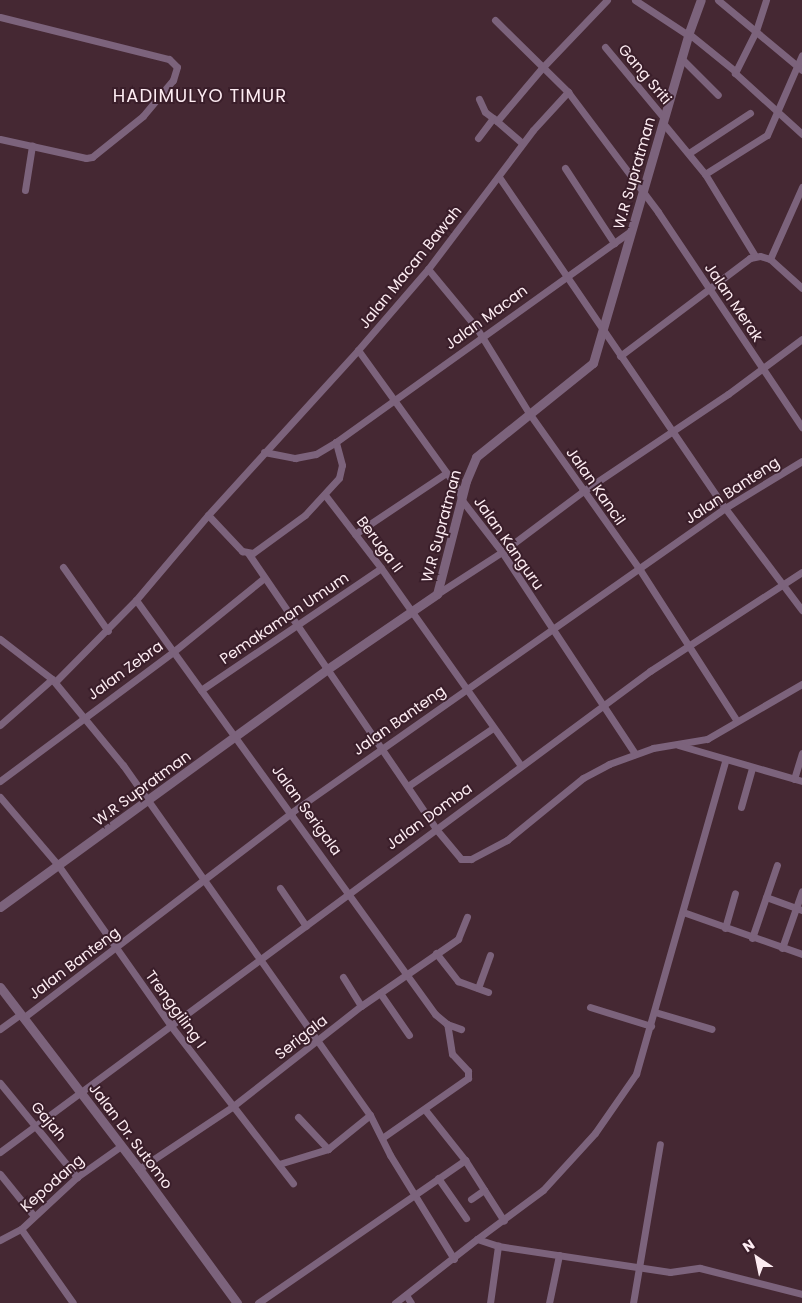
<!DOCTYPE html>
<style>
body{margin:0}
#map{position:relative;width:802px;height:1303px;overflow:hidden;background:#452833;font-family:Poppins,sans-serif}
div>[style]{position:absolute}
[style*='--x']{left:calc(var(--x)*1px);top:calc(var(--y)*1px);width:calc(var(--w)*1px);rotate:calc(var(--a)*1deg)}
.minor>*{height:7px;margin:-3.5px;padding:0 3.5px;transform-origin:3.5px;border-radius:3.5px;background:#7c637c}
.tertiary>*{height:9px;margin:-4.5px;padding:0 4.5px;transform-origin:4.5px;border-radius:4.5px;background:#7c637c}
span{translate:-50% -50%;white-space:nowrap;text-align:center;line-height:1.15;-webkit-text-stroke:4px #3a1e2a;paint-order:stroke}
.street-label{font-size:15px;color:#fdecf2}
.quarter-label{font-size:18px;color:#fdecf2;letter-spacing:1px}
.north{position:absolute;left:732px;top:1233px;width:50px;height:50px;-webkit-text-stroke:4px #3a1e2a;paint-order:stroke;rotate:326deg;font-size:14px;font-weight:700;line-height:20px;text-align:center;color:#fdecf2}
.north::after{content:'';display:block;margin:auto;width:18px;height:22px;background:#fdecf2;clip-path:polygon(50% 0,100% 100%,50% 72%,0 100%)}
</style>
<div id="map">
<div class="minor">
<div style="--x:635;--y:0;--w:64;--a:33.4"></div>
<div style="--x:718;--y:0;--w:109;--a:39.8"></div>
<div style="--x:766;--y:0;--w:35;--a:108"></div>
<div style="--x:755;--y:33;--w:45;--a:116.6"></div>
<div style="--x:735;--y:73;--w:91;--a:42.3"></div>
<div style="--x:0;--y:17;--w:174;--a:14"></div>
<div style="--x:169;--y:59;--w:11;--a:45"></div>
<div style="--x:177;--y:67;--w:14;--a:107"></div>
<div style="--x:173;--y:80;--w:47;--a:129.8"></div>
<div style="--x:143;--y:116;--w:65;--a:141.2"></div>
<div style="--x:92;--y:157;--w:6;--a:171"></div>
<div style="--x:86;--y:158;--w:88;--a:-167.5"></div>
<div style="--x:495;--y:20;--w:103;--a:44.6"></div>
<div style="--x:568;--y:92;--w:150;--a:53.1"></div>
<div style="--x:658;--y:212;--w:259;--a:56.2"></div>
<div style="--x:688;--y:33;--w:60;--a:39"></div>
<div style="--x:605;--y:47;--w:92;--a:50.3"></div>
<div style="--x:681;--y:58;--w:52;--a:45"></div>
<div style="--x:479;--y:99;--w:14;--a:65"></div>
<div style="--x:485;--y:112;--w:15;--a:37"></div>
<div style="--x:663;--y:123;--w:66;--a:50.5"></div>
<div style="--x:705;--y:174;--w:96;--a:58.6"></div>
<div style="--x:478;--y:138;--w:25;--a:-53"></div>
<div style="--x:522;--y:143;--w:33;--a:-139"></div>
<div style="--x:497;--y:121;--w:70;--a:-49.7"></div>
<div style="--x:542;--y:68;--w:94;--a:-46.3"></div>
<div style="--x:689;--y:153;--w:73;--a:-33.3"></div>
<div style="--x:565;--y:168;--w:90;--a:56.8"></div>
<div style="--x:705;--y:174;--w:73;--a:-32.2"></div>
<div style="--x:767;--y:135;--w:87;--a:-66.4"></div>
<div style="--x:499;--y:177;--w:401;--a:55.7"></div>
<div style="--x:725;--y:508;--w:128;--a:53"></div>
<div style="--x:25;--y:190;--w:45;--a:-81"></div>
<div style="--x:770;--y:259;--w:43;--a:42.2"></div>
<div style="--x:428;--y:269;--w:75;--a:50.4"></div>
<div style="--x:476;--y:327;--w:101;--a:58.4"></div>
<div style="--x:529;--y:413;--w:192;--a:54.7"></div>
<div style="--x:640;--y:570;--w:179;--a:57.3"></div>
<div style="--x:358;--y:350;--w:173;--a:54.2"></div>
<div style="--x:459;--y:490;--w:9;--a:77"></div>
<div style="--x:461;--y:499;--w:67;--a:52.3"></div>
<div style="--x:502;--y:552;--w:242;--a:56.6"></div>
<div style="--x:620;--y:356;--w:163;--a:-37"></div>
<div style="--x:750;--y:258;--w:10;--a:-11"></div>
<div style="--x:760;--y:256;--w:10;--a:17"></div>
<div style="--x:770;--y:259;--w:79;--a:-66"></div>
<div style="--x:264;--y:452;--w:32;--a:11"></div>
<div style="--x:295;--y:458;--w:21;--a:-11"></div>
<div style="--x:316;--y:454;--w:23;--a:-31"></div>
<div style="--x:336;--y:442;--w:364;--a:-35.6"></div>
<div style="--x:325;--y:495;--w:92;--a:52.5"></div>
<div style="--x:381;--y:568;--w:242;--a:54.7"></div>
<div style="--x:208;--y:515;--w:50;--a:46.6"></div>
<div style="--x:242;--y:551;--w:11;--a:10"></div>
<div style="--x:253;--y:553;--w:64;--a:-36.2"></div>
<div style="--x:305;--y:515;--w:50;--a:-47.4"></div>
<div style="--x:339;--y:478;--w:13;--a:-77"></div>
<div style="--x:342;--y:465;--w:24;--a:-105"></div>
<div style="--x:355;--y:534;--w:110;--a:-33.8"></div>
<div style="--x:248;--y:553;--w:334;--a:55.7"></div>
<div style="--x:436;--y:829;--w:39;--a:50"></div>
<div style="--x:461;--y:859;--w:10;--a:0"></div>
<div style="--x:471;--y:859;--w:41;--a:-27.8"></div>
<div style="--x:507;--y:840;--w:98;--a:-39.2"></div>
<div style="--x:583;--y:778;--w:30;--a:-28"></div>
<div style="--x:609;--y:764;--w:47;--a:-20"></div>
<div style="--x:653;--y:748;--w:55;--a:-9.5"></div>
<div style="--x:707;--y:739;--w:110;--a:-30.1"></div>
<div style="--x:63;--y:567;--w:78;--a:54.9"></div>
<div style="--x:437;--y:594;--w:77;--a:-32.9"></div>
<div style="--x:502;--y:552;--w:100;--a:-36.9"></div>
<div style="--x:582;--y:492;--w:176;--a:-33.9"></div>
<div style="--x:728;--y:394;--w:92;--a:-36.6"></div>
<div style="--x:136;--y:600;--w:511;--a:54.16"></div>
<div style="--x:435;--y:1014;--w:16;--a:40"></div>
<div style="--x:447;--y:1024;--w:15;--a:20"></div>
<div style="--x:0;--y:639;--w:66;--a:37.6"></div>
<div style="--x:52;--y:679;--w:112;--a:50.5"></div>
<div style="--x:123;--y:765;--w:428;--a:54.8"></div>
<div style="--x:370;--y:1115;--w:45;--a:63.4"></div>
<div style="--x:390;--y:1155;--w:122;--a:58.4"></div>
<div style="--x:55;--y:682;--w:115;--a:-45.4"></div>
<div style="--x:136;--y:600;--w:111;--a:-49.7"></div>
<div style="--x:208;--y:515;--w:223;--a:-47.7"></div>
<div style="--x:358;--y:350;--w:107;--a:-49.2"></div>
<div style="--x:428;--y:269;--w:174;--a:-52.9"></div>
<div style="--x:533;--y:130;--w:52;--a:-47.4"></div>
<div style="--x:201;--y:690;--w:217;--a:-34.1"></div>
<div style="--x:0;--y:725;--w:69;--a:-41.5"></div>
<div style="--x:678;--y:745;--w:129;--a:16.2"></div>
<div style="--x:794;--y:779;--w:27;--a:-73"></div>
<div style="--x:0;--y:781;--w:216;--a:-36.7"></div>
<div style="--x:173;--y:652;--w:117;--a:-39.1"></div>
<div style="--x:408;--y:786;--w:103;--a:-34.3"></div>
<div style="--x:0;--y:797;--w:89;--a:49.5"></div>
<div style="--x:58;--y:865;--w:197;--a:54.9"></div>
<div style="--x:171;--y:1026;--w:199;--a:52.2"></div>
<div style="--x:741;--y:807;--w:41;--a:-74.2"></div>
<div style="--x:280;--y:888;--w:46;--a:55.6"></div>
<div style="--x:766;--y:897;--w:38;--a:20"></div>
<div style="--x:683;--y:912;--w:126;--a:19.4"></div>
<div style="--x:725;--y:928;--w:36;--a:-74"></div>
<div style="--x:752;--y:938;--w:77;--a:-71.1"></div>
<div style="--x:782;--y:948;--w:60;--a:-70.7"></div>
<div style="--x:436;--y:953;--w:36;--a:52"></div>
<div style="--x:458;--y:981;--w:32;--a:20"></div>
<div style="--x:343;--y:977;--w:34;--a:58"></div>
<div style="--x:478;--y:988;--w:35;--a:-70"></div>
<div style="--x:380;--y:993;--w:51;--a:55.4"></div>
<div style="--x:590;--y:1007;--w:64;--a:17.3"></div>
<div style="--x:655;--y:1012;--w:59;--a:16.6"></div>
<div style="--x:23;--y:1018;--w:339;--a:-37.4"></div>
<div style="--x:292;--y:812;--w:529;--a:-35.07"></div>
<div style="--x:725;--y:508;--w:90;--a:-31.4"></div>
<div style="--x:0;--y:1029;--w:26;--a:-36"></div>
<div style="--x:0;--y:1083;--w:122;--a:50.7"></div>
<div style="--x:426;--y:1111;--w:63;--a:51.5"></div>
<div style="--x:465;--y:1160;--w:72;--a:57.4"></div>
<div style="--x:298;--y:1117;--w:44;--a:46.8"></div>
<div style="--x:382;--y:1138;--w:105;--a:-34.9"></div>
<div style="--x:468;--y:1078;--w:7;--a:-90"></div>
<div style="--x:468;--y:1071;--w:23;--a:-133"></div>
<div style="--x:452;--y:1054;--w:30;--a:-99"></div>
<div style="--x:0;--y:1152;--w:809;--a:-36.5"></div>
<div style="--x:650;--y:671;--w:181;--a:-33.1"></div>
<div style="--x:279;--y:1164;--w:51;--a:-17"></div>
<div style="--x:328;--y:1149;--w:54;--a:-39"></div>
<div style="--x:139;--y:1169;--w:112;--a:-33.7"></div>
<div style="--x:232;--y:1107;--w:164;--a:-38.1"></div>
<div style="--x:361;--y:1006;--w:118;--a:-34.6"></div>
<div style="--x:458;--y:939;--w:24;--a:-68"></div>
<div style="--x:0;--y:1174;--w:54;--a:51"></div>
<div style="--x:438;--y:1178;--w:49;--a:55"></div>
<div style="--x:471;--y:1199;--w:16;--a:-35"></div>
<div style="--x:21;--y:1229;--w:90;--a:54.9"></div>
<div style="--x:477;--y:1239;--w:82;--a:-36.6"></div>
<div style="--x:543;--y:1190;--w:77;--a:-47.6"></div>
<div style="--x:595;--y:1133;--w:72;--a:-55.2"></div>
<div style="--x:636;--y:1074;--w:325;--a:-74.1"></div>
<div style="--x:0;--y:1240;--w:24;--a:-28"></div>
<div style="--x:21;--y:1229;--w:76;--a:-42.9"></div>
<div style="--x:77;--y:1177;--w:54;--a:-35.2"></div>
<div style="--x:406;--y:1295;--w:9;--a:58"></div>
<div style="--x:258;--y:1303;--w:252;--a:-34.6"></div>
<div style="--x:395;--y:1303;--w:104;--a:-38"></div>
<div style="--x:477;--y:1239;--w:22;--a:18"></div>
<div style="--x:498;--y:1246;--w:174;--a:8.6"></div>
<div style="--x:670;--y:1272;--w:30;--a:-8"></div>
<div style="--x:700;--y:1268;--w:105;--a:14.3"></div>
<div style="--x:490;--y:1303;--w:58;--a:-82"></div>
<div style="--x:549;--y:1303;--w:49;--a:-78.2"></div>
<div style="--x:633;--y:1303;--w:161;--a:-80.4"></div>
</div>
<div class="tertiary">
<div style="--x:0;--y:907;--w:403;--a:-36"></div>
<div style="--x:326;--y:670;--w:135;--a:-34.4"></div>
<div style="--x:437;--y:594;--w:117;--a:-75.6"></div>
<div style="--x:466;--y:481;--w:26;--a:-67"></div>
<div style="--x:476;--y:457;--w:150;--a:-38.8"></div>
<div style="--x:593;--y:363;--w:341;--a:-73.8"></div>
<div style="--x:688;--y:35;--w:37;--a:-70"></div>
<div style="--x:0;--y:987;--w:229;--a:52.6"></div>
<div style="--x:139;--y:1169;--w:166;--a:53.8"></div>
</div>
<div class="street-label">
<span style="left:645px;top:74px;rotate:50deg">Gang Sriti</span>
<span style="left:634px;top:173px;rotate:-74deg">W.R Supratman</span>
<span style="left:410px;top:267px;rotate:-51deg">Jalan Macan Bawah</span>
<span style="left:734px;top:302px;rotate:56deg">Jalan Merak</span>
<span style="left:486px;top:317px;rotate:-36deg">Jalan Macan</span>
<span style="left:596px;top:486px;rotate:55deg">Jalan Kancil</span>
<span style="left:732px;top:490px;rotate:-33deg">Jalan Banteng</span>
<span style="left:441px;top:526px;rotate:-75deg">W.R Supratman</span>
<span style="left:509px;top:543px;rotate:55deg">Jalan Kanguru</span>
<span style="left:380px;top:544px;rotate:53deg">Beruga II</span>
<span style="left:284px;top:618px;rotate:-34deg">Pemakaman Umum</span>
<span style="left:125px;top:670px;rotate:-36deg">Jalan Zebra</span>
<span style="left:399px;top:720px;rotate:-35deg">Jalan Banteng</span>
<span style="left:142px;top:788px;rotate:-36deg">W.R Supratman</span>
<span style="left:307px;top:810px;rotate:54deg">Jalan Serigala</span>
<span style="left:429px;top:816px;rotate:-36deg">Jalan Domba</span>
<span style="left:74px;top:963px;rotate:-37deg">Jalan Banteng</span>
<span style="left:176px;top:1009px;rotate:54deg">Trenggiling I</span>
<span style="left:301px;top:1037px;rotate:-38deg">Serigala</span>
<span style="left:49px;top:1121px;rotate:50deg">Gajah</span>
<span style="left:131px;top:1136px;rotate:53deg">Jalan Dr. Sutomo</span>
<span style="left:52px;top:1183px;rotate:-41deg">Kepodang</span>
</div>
<div class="quarter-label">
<span style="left:200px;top:96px">HADIMULYO TIMUR</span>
</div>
<div class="north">N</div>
</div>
